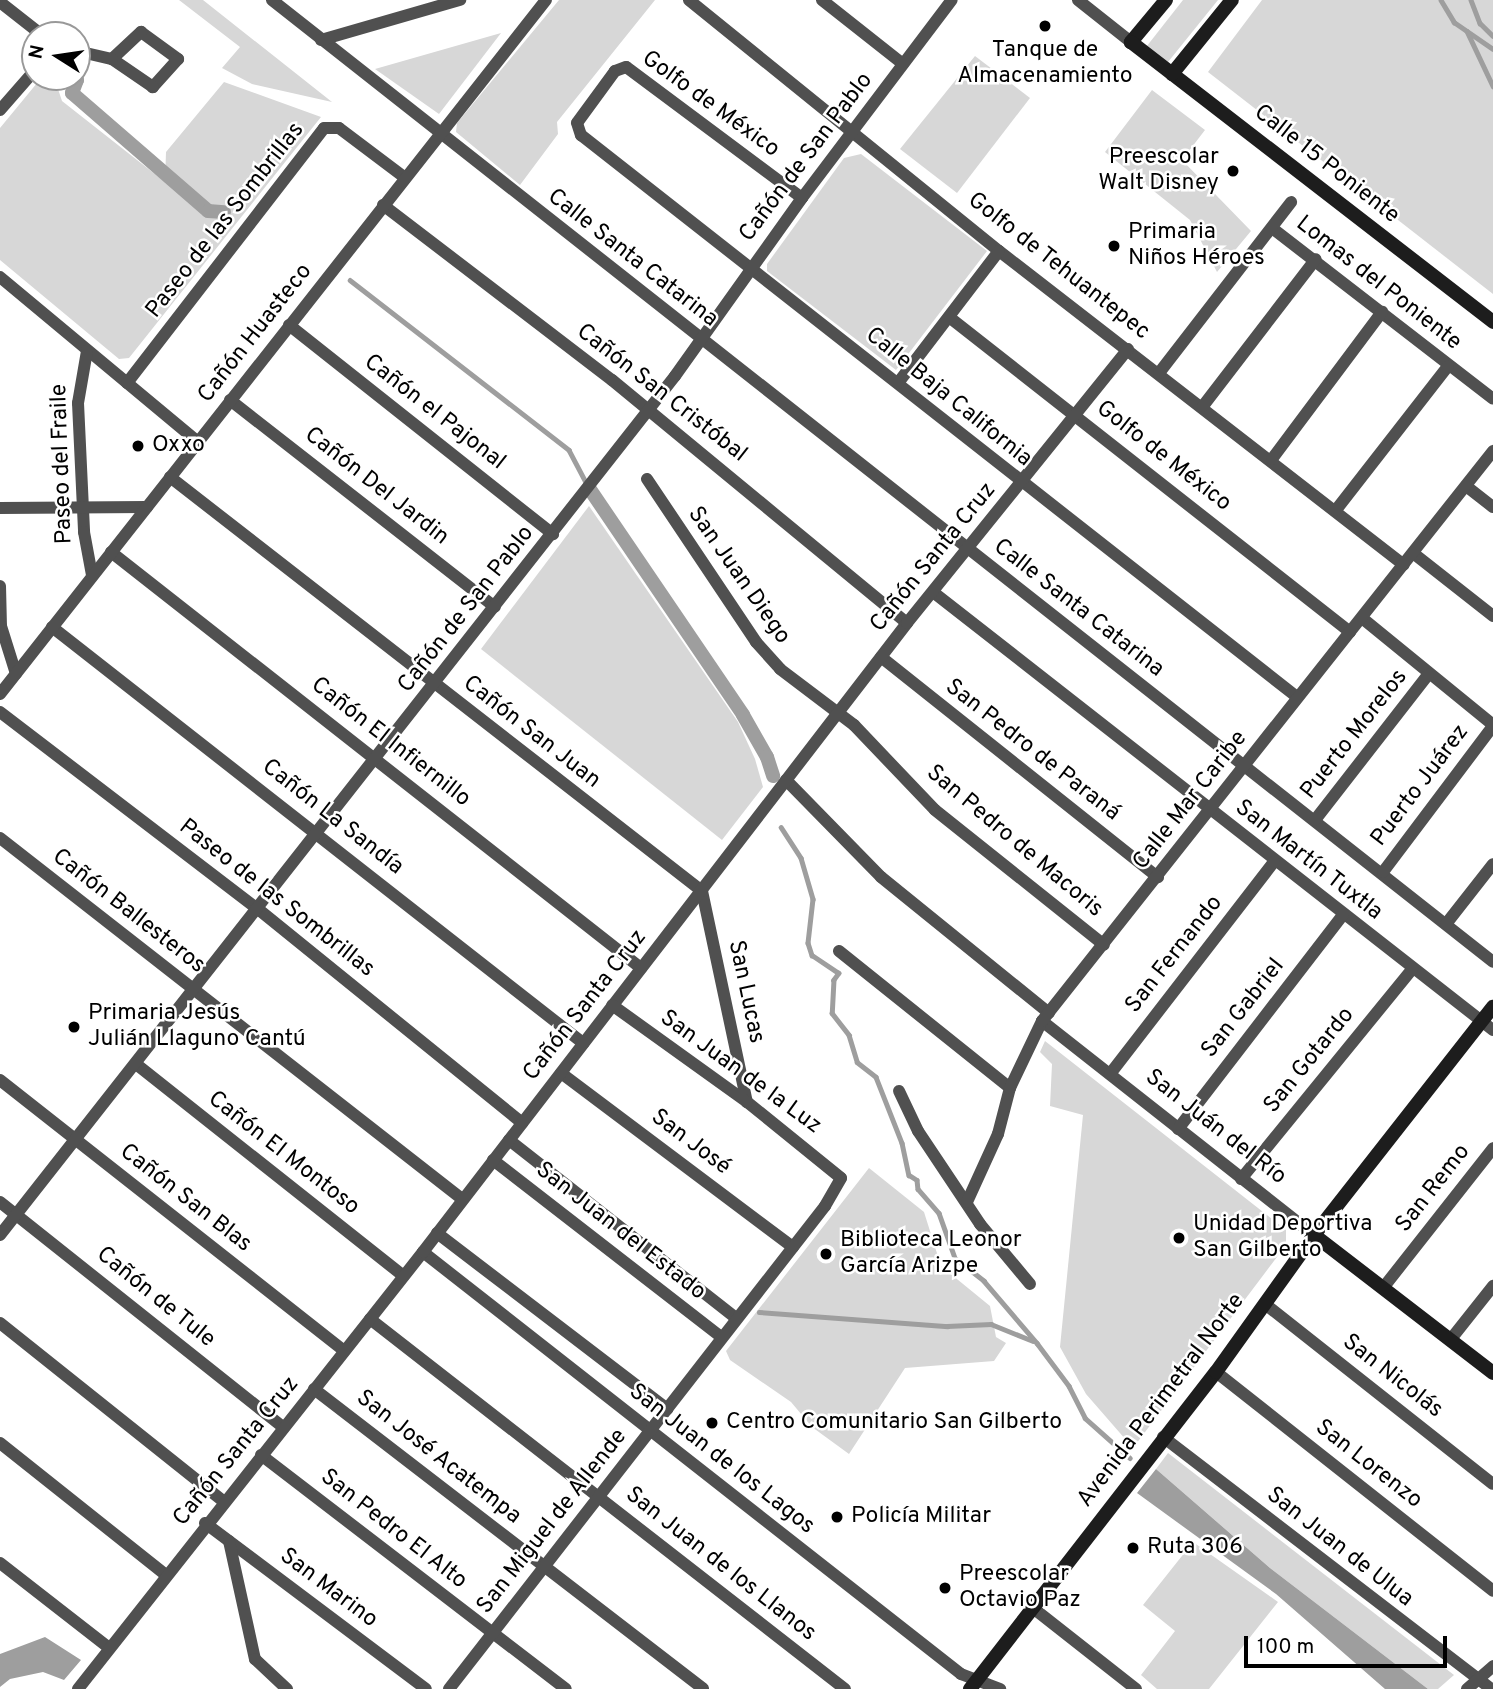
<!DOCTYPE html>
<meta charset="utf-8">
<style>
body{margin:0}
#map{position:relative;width:1493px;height:1689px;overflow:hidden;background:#fff;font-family:Overpass,sans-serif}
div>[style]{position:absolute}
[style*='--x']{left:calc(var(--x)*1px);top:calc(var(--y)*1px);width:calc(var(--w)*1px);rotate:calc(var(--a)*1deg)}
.green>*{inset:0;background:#d7d7d7}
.water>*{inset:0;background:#9e9e9e}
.stream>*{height:4.5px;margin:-2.25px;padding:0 2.25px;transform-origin:2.25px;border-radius:2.25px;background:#9e9e9e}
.canal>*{height:14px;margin:-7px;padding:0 7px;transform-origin:7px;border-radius:7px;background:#9e9e9e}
.street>*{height:12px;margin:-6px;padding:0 6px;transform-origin:6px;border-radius:6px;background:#505050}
.secondary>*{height:14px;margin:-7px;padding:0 7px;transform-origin:7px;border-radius:7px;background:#1d1d1d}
.dots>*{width:19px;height:19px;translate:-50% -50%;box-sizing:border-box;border:4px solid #fff;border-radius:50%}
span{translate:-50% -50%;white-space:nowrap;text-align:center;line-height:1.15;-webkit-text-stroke:5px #fff;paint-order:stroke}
.poi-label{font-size:23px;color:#000}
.right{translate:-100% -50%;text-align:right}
.left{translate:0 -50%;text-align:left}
.street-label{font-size:23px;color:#000}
.north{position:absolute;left:21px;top:21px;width:70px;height:70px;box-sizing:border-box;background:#fff;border:2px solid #999;border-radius:50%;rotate:282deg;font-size:19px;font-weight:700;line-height:28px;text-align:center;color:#000}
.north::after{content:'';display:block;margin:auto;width:24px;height:32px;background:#000;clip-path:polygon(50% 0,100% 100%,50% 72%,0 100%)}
.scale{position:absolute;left:1244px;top:1636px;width:203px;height:32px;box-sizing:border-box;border:4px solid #000;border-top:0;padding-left:9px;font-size:21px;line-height:24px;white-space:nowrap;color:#000;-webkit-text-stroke:5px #fff;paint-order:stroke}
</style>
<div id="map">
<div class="green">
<div style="clip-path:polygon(179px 0,203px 0,332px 102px,252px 84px,222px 68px,240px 47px)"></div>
<div style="clip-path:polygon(559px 0,655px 0,557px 122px,558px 134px,520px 185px,456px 132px,457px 123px)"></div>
<div style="clip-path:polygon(1183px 0,1218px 0,1164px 67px,1143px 51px)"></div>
<div style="clip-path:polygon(1262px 0,1493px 0,1493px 294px,1208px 72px)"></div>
<div style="clip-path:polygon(501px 33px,439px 114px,375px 69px)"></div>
<div style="clip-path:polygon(975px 56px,1030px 98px,957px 193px,900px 149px)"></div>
<div style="clip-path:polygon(42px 77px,54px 77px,62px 101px,165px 182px,166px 152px,224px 82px,321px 117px,129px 358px,119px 359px,0 260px,0 128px)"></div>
<div style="clip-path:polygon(1152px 90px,1205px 130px,1182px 160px,1251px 231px,1217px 272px,1190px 220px,1105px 152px)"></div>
<div style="clip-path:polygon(861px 154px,987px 251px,896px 370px,767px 271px,767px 264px,844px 158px)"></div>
<div style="clip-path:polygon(589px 506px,738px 722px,755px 759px,763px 787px,722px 840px,481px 649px)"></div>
<div style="clip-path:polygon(1045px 1041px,1286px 1230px,1286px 1245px,1133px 1448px,1086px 1394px,1060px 1347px,1083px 1115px,1050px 1106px,1052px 1064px,1040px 1052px)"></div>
<div style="clip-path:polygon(869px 1168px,924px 1212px,941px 1266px,990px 1306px,996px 1337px,1006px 1343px,994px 1361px,905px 1368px,849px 1454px,812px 1427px,791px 1402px,730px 1360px,726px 1351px)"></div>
<div style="clip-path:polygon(1168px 1453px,1454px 1675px,1438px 1689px,1428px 1689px,1270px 1568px,1156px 1469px)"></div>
<div style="clip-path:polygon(1193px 1542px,1278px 1602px,1209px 1689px,1157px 1689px,1141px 1675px,1175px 1631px,1143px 1605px)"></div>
</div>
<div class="water">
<div style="clip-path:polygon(1156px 1469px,1270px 1568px,1428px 1689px,1385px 1689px,1276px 1594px,1137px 1493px)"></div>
<div style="clip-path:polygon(45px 1637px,81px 1660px,64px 1680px,43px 1672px,10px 1679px,0 1687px,0 1654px)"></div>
</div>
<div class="stream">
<div style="--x:1441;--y:0;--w:26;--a:59"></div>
<div style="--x:1454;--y:22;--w:47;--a:34.7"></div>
<div style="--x:1471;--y:0;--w:25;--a:69"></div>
<div style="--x:1480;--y:23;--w:18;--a:45"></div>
<div style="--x:1467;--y:31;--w:61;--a:64.7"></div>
<div style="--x:350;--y:280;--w:277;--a:37.8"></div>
<div style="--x:569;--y:450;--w:41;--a:62.2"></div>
<div style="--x:781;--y:827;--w:37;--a:57"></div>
<div style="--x:801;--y:858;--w:43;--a:73.7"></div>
<div style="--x:813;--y:899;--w:44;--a:96.5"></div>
<div style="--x:808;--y:943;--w:13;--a:72"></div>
<div style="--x:812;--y:955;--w:32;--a:34"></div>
<div style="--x:839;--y:973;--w:9;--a:126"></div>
<div style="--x:834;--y:980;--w:33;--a:93"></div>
<div style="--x:832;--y:1013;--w:28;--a:52"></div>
<div style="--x:849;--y:1035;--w:28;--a:73"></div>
<div style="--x:857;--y:1062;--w:24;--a:38"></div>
<div style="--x:876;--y:1077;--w:71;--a:68.5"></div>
<div style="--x:902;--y:1143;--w:33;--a:78"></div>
<div style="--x:909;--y:1175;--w:9;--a:32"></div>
<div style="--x:917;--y:1180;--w:9;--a:84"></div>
<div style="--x:918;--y:1189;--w:32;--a:49"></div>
<div style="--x:939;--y:1213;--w:48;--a:70.4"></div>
<div style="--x:955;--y:1258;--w:37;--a:38"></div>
<div style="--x:984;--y:1281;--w:82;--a:49.5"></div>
<div style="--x:1037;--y:1343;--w:54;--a:53.3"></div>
<div style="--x:1069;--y:1386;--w:36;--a:63"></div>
<div style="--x:1085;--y:1418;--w:60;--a:41.6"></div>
<div style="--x:759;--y:1312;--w:189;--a:4.3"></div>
<div style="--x:947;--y:1326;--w:44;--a:-2.6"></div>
<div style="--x:991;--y:1324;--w:45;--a:22"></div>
</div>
<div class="canal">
<div style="--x:73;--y:77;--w:5;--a:37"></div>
<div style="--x:77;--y:80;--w:14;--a:111"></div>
<div style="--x:72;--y:93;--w:180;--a:40.9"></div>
<div style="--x:208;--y:211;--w:16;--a:4"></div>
<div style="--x:589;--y:488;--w:274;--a:55.8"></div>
<div style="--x:743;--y:715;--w:48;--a:60.3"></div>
<div style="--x:767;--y:757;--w:20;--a:72"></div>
</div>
<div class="street">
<div style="--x:272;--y:0;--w:1554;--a:38.23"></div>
<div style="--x:689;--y:0;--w:399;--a:39"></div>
<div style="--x:999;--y:251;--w:512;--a:37.79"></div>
<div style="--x:822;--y:0;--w:103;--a:38.3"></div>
<div style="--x:1078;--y:0;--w:68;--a:38.4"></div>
<div style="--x:0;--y:2;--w:53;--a:38.2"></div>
<div style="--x:141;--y:32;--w:46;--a:36.1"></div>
<div style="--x:178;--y:59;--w:38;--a:132"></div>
<div style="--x:153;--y:87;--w:50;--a:-145.7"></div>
<div style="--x:112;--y:59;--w:40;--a:-43"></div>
<div style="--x:321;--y:40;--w:145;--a:-16.1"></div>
<div style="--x:77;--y:51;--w:36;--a:13"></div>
<div style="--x:0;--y:110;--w:53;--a:-48.8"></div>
<div style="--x:802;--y:198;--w:219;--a:-143.3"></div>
<div style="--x:626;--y:67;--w:12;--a:160"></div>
<div style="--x:615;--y:71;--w:64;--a:126.2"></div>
<div style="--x:577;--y:123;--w:13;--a:72"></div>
<div style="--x:581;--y:135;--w:910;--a:38.13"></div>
<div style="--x:383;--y:205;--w:288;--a:37.4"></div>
<div style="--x:612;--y:380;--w:382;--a:39.5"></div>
<div style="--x:1272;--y:228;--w:279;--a:37.7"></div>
<div style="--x:0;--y:277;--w:258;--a:39.8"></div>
<div style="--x:949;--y:317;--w:510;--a:38.15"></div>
<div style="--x:289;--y:325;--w:337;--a:38.4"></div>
<div style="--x:87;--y:351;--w:53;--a:99.8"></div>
<div style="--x:78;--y:403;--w:129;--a:87.3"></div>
<div style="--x:84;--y:532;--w:44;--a:79.5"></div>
<div style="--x:1159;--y:373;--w:216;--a:-52.3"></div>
<div style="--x:127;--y:383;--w:322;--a:-52.3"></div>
<div style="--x:324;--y:128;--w:15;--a:0"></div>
<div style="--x:339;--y:128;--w:81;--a:37"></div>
<div style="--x:898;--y:383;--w:166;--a:-52.6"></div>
<div style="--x:230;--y:400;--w:336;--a:38"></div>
<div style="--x:1203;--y:406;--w:185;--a:-52.5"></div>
<div style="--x:1272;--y:459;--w:184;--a:-53.2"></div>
<div style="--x:170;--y:477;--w:674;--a:37.89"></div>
<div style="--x:702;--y:891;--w:216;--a:78"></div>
<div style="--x:647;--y:479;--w:196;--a:56.2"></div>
<div style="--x:756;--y:642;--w:36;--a:48"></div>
<div style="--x:780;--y:669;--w:93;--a:37.1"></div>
<div style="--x:854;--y:725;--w:117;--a:46.4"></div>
<div style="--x:935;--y:810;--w:216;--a:38.6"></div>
<div style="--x:1466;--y:486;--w:34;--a:38"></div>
<div style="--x:0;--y:508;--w:147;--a:-0.4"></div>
<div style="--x:1336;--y:510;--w:182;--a:-52.1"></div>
<div style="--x:111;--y:552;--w:674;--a:38.13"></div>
<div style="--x:1413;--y:553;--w:102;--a:38.2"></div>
<div style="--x:0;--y:586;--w:40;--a:88.6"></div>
<div style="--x:1;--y:626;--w:50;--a:72.6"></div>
<div style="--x:933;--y:592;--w:711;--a:38.03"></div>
<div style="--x:1362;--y:618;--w:169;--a:39.2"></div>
<div style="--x:52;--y:627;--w:675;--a:38.08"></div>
<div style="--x:881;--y:657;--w:354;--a:38.5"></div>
<div style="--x:0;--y:694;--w:883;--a:-51.81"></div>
<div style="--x:0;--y:712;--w:325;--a:37.4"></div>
<div style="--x:258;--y:909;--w:340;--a:39"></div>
<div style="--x:786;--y:780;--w:136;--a:45.6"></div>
<div style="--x:881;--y:877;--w:216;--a:39"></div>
<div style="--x:1315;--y:820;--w:184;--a:-52.1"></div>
<div style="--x:0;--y:838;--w:586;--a:38"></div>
<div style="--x:1383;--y:872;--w:183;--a:-53"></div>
<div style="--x:1446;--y:924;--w:76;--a:-51.9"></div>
<div style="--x:839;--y:951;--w:219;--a:38.7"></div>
<div style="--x:1042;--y:1021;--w:346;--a:38.2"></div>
<div style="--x:136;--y:1064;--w:341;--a:38.4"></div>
<div style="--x:561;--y:1073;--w:290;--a:36.9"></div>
<div style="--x:1110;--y:1074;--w:268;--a:-52.3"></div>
<div style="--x:0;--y:1080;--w:438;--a:38.2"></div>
<div style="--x:899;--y:1091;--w:44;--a:64.6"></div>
<div style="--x:918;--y:1131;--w:112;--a:56.3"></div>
<div style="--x:980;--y:1224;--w:78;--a:50.2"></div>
<div style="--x:1178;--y:1129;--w:270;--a:-52.4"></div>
<div style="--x:509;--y:1140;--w:288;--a:38.1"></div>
<div style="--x:493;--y:1160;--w:289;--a:37.8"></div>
<div style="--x:1241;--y:1179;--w:271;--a:-50.8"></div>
<div style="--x:0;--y:1202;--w:362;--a:38.5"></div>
<div style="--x:967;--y:1202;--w:75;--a:-65.5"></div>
<div style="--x:998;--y:1134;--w:48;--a:-75.4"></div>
<div style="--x:1010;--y:1088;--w:74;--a:-64.5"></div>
<div style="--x:1042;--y:1021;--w:727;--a:-51.65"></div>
<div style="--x:437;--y:1233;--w:290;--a:37.4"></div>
<div style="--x:0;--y:1235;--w:1092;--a:-51.84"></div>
<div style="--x:675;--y:376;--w:219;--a:-54.5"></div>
<div style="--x:802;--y:198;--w:248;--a:-52.9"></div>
<div style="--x:423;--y:1252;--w:684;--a:38.11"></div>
<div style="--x:961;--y:1674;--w:42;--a:21"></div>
<div style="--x:1383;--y:1288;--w:178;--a:-51.8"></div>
<div style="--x:1265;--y:1304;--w:290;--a:38.3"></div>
<div style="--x:370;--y:1319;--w:602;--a:37.92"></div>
<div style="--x:0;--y:1323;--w:285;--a:38.6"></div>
<div style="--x:1451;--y:1339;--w:68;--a:-51.6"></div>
<div style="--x:1216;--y:1372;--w:353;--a:38.3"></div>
<div style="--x:314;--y:1389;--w:491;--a:37.6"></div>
<div style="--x:1163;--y:1437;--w:414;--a:37.5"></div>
<div style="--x:0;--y:1443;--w:212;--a:38.5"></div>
<div style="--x:261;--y:1455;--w:384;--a:37.5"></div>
<div style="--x:205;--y:1523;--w:276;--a:36.9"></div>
<div style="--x:229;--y:1541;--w:121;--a:77.6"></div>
<div style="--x:255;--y:1659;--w:44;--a:43.2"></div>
<div style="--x:0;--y:1563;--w:138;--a:37.9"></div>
<div style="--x:1033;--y:1608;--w:131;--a:38.2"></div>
<div style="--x:78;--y:1689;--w:557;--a:-51.71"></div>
<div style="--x:423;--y:1252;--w:794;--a:-52.42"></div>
<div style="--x:907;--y:623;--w:352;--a:-51.1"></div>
<div style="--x:449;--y:1689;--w:612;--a:-52.1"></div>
<div style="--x:825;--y:1206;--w:32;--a:-60"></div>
<div style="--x:841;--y:1178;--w:121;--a:-141"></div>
<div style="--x:747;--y:1102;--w:166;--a:-144.3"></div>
<div style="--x:1467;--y:1689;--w:35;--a:-41"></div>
</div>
<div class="secondary">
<div style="--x:1166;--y:0;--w:55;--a:129.8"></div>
<div style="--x:1131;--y:42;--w:458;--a:37.7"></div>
<div style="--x:1172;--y:74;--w:95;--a:-51"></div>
<div style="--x:1314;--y:1235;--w:226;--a:37.6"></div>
<div style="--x:970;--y:1689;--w:401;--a:-52.2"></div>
<div style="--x:1216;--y:1372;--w:168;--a:-54.4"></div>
<div style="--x:1314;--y:1235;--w:290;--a:-51.9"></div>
</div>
<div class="dots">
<div style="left:1045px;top:26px;background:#000"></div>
<div style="left:1233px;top:171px;background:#000"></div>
<div style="left:1114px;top:246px;background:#000"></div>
<div style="left:138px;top:446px;background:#000"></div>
<div style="left:74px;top:1027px;background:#000"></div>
<div style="left:1179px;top:1238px;background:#000"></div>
<div style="left:826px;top:1254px;background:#000"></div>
<div style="left:712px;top:1423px;background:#000"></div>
<div style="left:837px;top:1517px;background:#000"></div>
<div style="left:1133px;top:1548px;background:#000"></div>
<div style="left:945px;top:1588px;background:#000"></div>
</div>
<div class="poi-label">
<span style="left:1045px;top:64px">Tanque de<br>Almacenamiento</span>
<span class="right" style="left:1219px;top:171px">Preescolar<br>Walt Disney</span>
<span class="left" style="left:1128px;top:246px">Primaria<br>Niños Héroes</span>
<span class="left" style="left:152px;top:446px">Oxxo</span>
<span class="left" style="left:88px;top:1027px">Primaria Jesús<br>Julián Llaguno Cantú</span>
<span class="left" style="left:1193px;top:1238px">Unidad Deportiva<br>San Gilberto</span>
<span class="left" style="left:840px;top:1254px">Biblioteca Leonor<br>García Arizpe</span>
<span class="left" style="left:726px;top:1423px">Centro Comunitario San Gilberto</span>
<span class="left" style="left:851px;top:1517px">Policía Militar</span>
<span class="left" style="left:1147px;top:1548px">Ruta 306</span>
<span class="left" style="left:959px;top:1588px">Preescolar<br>Octavio Paz</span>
</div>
<div class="street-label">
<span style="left:710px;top:105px;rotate:36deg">Golfo de México</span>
<span style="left:807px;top:158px;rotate:-53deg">Cañón de San Pablo</span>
<span style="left:1326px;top:165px;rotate:38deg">Calle 15 Poniente</span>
<span style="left:226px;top:221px;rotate:-52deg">Paseo de las Sombrillas</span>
<span style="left:632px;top:259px;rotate:38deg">Calle Santa Catarina</span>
<span style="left:1058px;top:267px;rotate:38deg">Golfo de Tehuantepec</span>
<span style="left:1378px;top:284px;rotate:38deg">Lomas del Poniente</span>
<span style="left:256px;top:334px;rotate:-52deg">Cañón Huasteco</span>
<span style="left:661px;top:394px;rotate:38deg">Cañón San Cristóbal</span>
<span style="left:948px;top:398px;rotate:39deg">Calle Baja California</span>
<span style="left:434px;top:413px;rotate:38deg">Cañón el Pajonal</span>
<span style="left:1163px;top:457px;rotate:38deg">Golfo de México</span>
<span style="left:63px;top:464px;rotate:-92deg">Paseo del Fraile</span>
<span style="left:376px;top:487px;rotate:38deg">Cañón Del Jardin</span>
<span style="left:934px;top:558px;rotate:-51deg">Cañón Santa Cruz</span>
<span style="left:738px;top:576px;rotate:55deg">San Juan Diego</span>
<span style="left:1078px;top:609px;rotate:38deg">Calle Santa Catarina</span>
<span style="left:467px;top:610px;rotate:-52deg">Cañón de San Pablo</span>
<span style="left:531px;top:733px;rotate:38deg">Cañón San Juan</span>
<span style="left:1355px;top:735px;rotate:-52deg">Puerto Morelos</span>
<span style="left:390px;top:743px;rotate:38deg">Cañón El Infiernillo</span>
<span style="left:1032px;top:751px;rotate:38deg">San Pedro de Paraná</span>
<span style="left:1421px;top:786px;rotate:-53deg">Puerto Juárez</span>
<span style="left:1191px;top:801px;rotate:-52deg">Calle Mar Caribe</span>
<span style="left:332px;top:818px;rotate:38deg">Cañón La Sandía</span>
<span style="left:1014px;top:842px;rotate:40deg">San Pedro de Macoris</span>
<span style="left:1308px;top:861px;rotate:38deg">San Martín Tuxtla</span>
<span style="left:276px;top:899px;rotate:38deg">Paseo de las Sombrillas</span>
<span style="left:128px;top:912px;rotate:38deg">Cañón Ballesteros</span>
<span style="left:1175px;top:955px;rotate:-52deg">San Fernando</span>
<span style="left:745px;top:992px;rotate:78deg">San Lucas</span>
<span style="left:586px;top:1006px;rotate:-52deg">Cañón Santa Cruz</span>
<span style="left:1244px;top:1009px;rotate:-52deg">San Gabriel</span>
<span style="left:1310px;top:1061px;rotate:-51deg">San Gotardo</span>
<span style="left:740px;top:1073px;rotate:36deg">San Juan de la Luz</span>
<span style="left:1215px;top:1128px;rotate:38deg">San Juán del Río</span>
<span style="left:690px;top:1143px;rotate:37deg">San José</span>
<span style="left:283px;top:1154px;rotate:38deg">Cañón El Montoso</span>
<span style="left:1434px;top:1189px;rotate:-52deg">San Remo</span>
<span style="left:185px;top:1199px;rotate:38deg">Cañón San Blas</span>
<span style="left:620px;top:1232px;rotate:38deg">San Juan del Estado</span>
<span style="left:155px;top:1298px;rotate:39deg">Cañón de Tule</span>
<span style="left:1392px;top:1377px;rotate:38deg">San Nicolás</span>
<span style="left:1162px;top:1401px;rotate:-53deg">Avenida Perimetral Norte</span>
<span style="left:237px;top:1452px;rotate:-51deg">Cañón Santa Cruz</span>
<span style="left:438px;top:1458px;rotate:38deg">San José Acatempa</span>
<span style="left:721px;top:1460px;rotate:38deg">San Juan de los Lagos</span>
<span style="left:1368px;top:1465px;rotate:38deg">San Lorenzo</span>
<span style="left:553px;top:1522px;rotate:-52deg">San Miguel de Allende</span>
<span style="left:393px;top:1530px;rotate:38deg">San Pedro El Alto</span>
<span style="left:1339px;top:1548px;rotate:38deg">San Juan de Ulua</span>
<span style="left:720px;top:1565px;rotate:38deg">San Juan de los Llanos</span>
<span style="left:328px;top:1589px;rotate:37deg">San Marino</span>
</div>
<div class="north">N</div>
<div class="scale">100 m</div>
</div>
